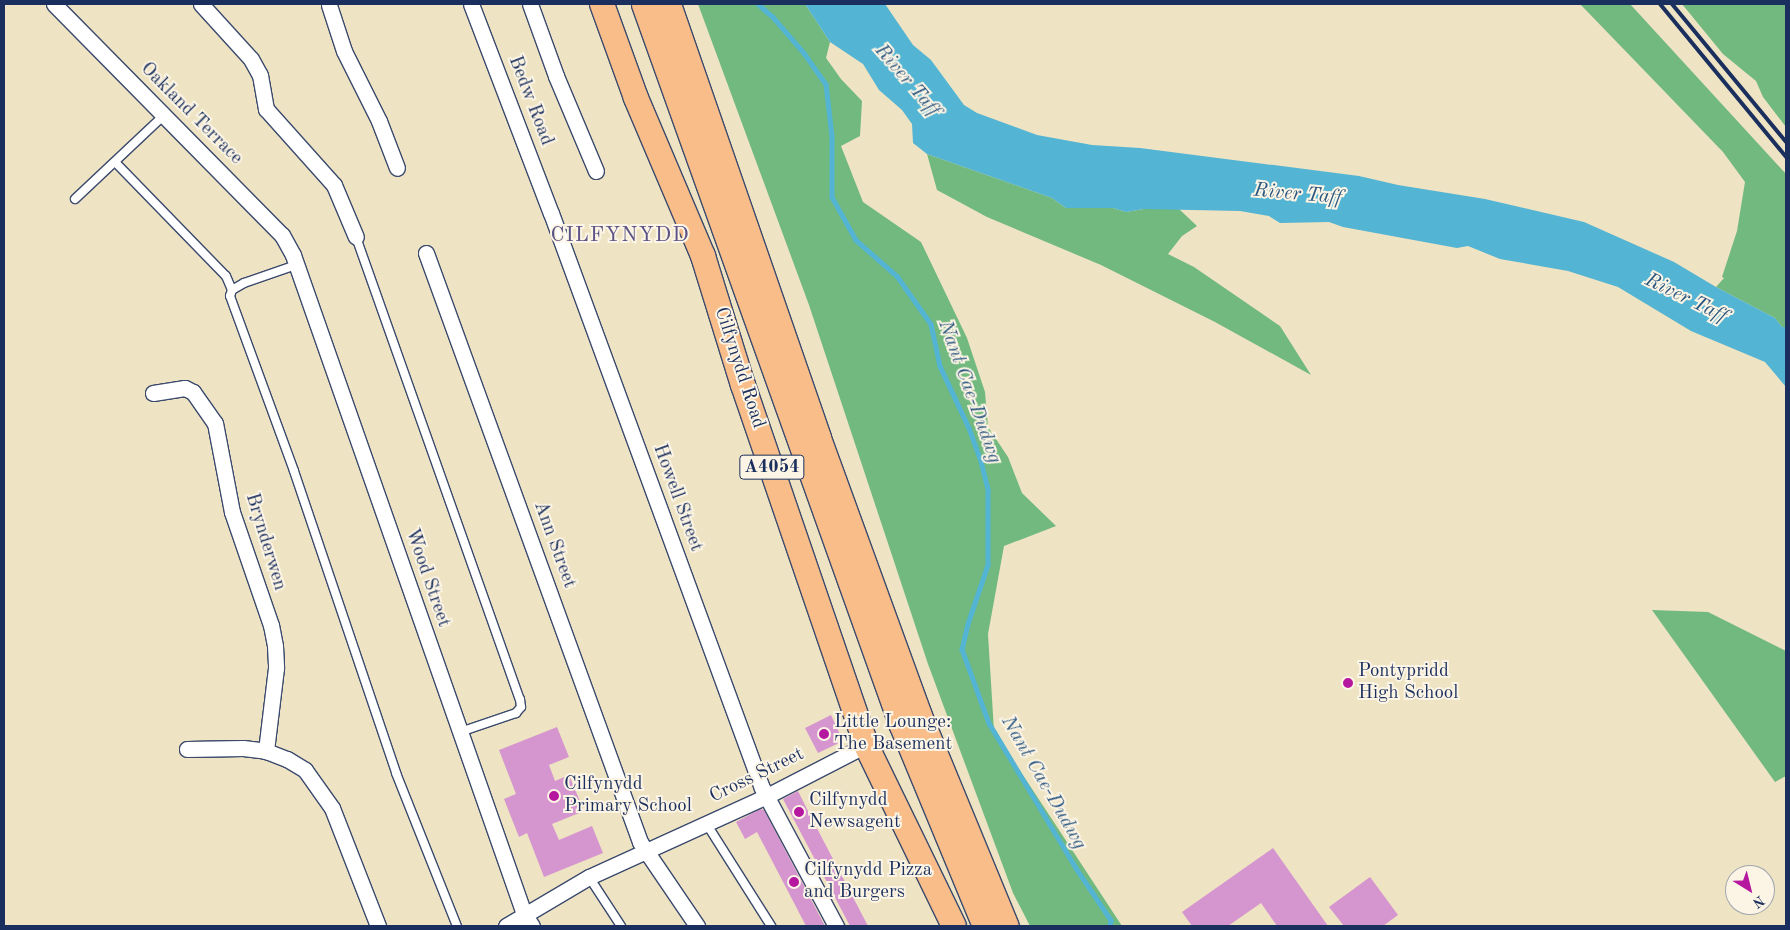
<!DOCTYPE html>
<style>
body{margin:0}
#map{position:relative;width:1790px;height:930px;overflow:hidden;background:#eee3c3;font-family:"Old Standard TT",serif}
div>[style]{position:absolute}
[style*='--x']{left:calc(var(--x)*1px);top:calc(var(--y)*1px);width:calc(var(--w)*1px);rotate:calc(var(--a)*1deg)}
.forest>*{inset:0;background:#71b97f}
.water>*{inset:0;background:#54b4d3}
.stream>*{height:4.5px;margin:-2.25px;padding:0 2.25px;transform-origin:2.25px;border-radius:2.25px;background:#54b4d3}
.building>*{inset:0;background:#d596cf}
.roads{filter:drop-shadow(1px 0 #3b4a6d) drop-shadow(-1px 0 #3b4a6d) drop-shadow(0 1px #3b4a6d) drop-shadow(0 -1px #3b4a6d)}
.service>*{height:8px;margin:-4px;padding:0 4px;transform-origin:4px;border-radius:4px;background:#fff}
.minor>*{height:15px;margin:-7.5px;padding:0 7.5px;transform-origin:7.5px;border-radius:7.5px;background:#fff}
.primary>*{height:24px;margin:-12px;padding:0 12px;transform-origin:12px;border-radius:12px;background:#f8bd89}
.trunk>*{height:25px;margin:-12.5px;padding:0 12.5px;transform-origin:12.5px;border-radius:12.5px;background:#f8bd89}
.rail>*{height:4px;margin:-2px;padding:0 2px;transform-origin:2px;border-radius:2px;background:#1b2f5e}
.dots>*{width:14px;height:14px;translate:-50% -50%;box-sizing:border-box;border:2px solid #fcf5e5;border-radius:50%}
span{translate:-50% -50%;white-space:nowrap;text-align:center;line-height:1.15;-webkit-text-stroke:4px #fcf5e5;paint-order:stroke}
.shield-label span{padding:1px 4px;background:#fcf5e5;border:1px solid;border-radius:4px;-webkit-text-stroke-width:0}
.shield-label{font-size:18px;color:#1b2f5e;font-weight:700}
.street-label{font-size:19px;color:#1b2f5e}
.poi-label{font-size:19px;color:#1b2f5e}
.left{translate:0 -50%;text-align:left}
.water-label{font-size:20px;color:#2c5781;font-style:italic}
.quarter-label{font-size:21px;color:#5c5386;letter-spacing:1px}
.frame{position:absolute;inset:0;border:5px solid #1b2f5e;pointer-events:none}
.north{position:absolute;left:1725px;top:865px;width:50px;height:50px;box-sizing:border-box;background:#fcf5e5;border:1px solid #a2a6af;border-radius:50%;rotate:144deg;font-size:14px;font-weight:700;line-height:20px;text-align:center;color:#1b2f5e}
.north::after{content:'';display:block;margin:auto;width:18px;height:22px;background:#b5179e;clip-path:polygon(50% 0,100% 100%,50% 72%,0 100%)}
</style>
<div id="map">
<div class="forest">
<div style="clip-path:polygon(698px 4px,805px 4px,830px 42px,826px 58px,841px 79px,862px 101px,860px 136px,841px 146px,863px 202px,921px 242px,967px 338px,985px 392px,988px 427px,1008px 457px,1022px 493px,1056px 526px,1004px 546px,988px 634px,994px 731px,1122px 926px,1030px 926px,1013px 893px,928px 664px,809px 305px)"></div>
<div style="clip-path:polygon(1580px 4px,1630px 4px,1786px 174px,1786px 327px,1782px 327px,1775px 318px,1716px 287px,1724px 278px,1722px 277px,1737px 231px,1745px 182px,1723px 152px)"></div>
<div style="clip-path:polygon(1682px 4px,1786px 4px,1786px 127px,1763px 97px,1756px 81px,1723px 54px)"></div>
<div style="clip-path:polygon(927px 154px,1052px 198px,1066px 208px,1113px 208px,1126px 212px,1144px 209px,1179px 209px,1197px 226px,1182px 236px,1168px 254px,1194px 267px,1280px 326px,1311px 375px,1215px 322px,1101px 265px,987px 217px,937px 190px)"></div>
<div style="clip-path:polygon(1652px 610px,1708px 612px,1786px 651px,1786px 776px,1775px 782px)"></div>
</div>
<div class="water">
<div style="clip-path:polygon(805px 4px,885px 4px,913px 45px,931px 60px,964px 105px,977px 113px,1037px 135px,1092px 145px,1140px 148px,1359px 176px,1398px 185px,1485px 199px,1584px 222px,1674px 262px,1716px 287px,1775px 318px,1782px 327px,1786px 327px,1786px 387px,1765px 362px,1691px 331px,1618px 287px,1568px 271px,1500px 259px,1468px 246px,1457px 248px,1343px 227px,1329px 222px,1280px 223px,1269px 216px,1240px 211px,1144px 209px,1126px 212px,1113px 208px,1066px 208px,1052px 198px,927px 154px,913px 143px,912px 124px,902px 110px,879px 90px,863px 64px,830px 42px)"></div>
</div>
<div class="stream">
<div style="--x:758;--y:4;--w:20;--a:41"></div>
<div style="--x:773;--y:17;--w:48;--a:49.3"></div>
<div style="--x:804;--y:53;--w:38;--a:55"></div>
<div style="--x:826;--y:84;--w:52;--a:83.4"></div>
<div style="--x:832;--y:136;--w:61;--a:90"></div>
<div style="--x:832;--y:197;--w:49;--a:60.8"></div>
<div style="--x:856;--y:240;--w:55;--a:41.3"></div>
<div style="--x:897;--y:276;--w:59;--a:54.7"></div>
<div style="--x:931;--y:324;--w:43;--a:77.9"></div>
<div style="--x:940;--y:366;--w:68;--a:64.9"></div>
<div style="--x:969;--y:428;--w:35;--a:70"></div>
<div style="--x:981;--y:461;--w:30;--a:76"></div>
<div style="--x:988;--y:490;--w:75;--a:90"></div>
<div style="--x:988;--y:565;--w:62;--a:108.7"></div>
<div style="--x:968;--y:624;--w:26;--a:103"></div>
<div style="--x:962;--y:649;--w:79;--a:70"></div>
<div style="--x:989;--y:723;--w:169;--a:59"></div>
<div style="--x:1076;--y:868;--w:63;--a:56.1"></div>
<div style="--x:1111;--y:920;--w:6;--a:99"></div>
</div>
<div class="building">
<div style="clip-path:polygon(831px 715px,843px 741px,818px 753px,805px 728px)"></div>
<div style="clip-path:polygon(557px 727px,569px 757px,549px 765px,555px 781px,569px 775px,584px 811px,552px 824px,559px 840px,592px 826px,603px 853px,544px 877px,527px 833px,519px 837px,504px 799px,516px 794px,499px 750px)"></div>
<div style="clip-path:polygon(798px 791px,809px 813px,868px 926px,850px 926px,783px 799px)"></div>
<div style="clip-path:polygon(760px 809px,764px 810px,825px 926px,806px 926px,757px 832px,745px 839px,736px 822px)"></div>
<div style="clip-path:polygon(1273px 848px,1328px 926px,1277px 926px,1261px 903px,1228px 926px,1192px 926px,1182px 912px)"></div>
<div style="clip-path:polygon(1370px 877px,1398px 915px,1383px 926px,1344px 926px,1329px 907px)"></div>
</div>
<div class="roads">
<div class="service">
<div style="--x:115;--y:162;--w:159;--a:45.8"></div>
<div style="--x:226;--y:276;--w:15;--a:67"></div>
<div style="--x:75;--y:199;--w:122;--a:-43.3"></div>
<div style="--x:356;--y:237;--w:490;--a:70.5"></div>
<div style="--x:520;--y:699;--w:8;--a:83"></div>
<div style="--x:521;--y:707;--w:8;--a:130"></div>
<div style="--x:516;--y:713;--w:59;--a:161.3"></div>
<div style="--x:296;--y:265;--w:55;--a:160.9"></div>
<div style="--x:244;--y:283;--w:14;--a:150"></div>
<div style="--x:232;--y:290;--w:6;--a:108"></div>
<div style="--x:230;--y:296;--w:186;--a:69.9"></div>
<div style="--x:294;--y:471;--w:319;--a:71.3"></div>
<div style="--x:396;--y:773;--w:165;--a:68.3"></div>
<div style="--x:706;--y:823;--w:122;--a:57.7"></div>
<div style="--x:589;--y:877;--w:59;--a:56.9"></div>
</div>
<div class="minor">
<div style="--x:54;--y:4;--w:325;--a:45.4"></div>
<div style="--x:282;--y:235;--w:23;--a:61"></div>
<div style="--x:293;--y:255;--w:698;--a:70.68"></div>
<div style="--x:524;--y:914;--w:14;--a:56"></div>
<div style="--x:201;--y:4;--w:74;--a:47.7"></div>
<div style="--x:251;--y:59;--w:18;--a:61"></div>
<div style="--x:260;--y:75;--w:35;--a:80"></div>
<div style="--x:266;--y:109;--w:102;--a:48.2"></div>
<div style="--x:334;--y:185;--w:56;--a:67.1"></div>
<div style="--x:471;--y:4;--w:224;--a:69.1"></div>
<div style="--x:551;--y:213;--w:612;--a:69.85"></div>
<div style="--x:762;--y:788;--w:157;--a:61.8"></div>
<div style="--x:530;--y:4;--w:77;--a:70.1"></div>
<div style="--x:556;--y:76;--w:103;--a:67.2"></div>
<div style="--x:329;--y:5;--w:48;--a:71.9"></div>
<div style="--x:344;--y:51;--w:78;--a:63.4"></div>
<div style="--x:379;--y:121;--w:50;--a:69"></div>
<div style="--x:426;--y:253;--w:627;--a:70.03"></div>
<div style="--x:640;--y:842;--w:102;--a:55.8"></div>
<div style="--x:153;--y:393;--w:32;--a:-9"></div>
<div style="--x:185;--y:388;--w:9;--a:27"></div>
<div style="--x:193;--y:392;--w:38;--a:55"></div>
<div style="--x:215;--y:423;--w:91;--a:79.2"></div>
<div style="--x:232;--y:512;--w:120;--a:71"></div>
<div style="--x:271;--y:625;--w:21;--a:79"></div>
<div style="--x:275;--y:646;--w:22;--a:87"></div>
<div style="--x:276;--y:668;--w:84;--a:96.9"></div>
<div style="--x:187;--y:749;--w:56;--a:-1"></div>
<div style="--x:243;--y:748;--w:23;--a:7"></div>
<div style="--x:266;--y:751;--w:22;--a:21"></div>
<div style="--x:287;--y:759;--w:21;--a:31"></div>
<div style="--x:305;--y:770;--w:47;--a:54.6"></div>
<div style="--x:332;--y:808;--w:127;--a:68.7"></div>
<div style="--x:506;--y:926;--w:96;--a:-30.6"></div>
<div style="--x:589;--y:877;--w:196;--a:-24.5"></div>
<div style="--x:767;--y:796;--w:111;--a:-27.3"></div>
</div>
<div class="primary">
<div style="--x:602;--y:4;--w:100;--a:70.1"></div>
<div style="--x:636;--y:98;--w:172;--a:67"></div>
<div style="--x:703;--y:256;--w:135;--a:72.8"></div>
<div style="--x:743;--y:385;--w:380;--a:71.1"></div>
<div style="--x:866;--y:745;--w:201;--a:64.1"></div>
</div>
<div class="trunk">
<div style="--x:644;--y:4;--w:764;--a:70.33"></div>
<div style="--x:901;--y:723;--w:220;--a:67.5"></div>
<div style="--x:668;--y:4;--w:459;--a:70.9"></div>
<div style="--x:818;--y:438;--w:293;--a:70"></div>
<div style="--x:918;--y:713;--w:230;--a:67.6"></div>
</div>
</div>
<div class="rail">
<div style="--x:1660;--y:4;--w:198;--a:50.5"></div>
<div style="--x:1672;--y:4;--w:179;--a:50.4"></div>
</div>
<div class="dots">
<div style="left:1348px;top:683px;background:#b5179e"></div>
<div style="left:824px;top:734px;background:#b5179e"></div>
<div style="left:554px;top:796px;background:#b5179e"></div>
<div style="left:799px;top:812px;background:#b5179e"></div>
<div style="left:794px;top:882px;background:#b5179e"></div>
</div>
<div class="shield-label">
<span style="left:772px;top:467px">A4054</span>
</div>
<div class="street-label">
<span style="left:530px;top:101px;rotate:69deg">Bedw Road</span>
<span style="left:191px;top:114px;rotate:45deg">Oakland Terrace</span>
<span style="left:739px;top:368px;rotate:72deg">Cilfynydd Road</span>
<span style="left:677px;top:498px;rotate:70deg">Howell Street</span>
<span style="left:265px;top:542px;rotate:73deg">Brynderwen</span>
<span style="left:554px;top:545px;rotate:70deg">Ann Street</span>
<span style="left:427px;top:578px;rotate:71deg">Wood Street</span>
<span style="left:757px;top:776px;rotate:-26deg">Cross Street</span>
</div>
<div class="poi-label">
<span class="left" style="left:1358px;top:683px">Pontypridd<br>High School</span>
<span class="left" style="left:834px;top:734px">Little Lounge:<br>The Basement</span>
<span class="left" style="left:564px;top:796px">Cilfynydd<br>Primary School</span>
<span class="left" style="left:809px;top:812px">Cilfynydd<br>Newsagent</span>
<span class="left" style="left:804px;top:882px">Cilfynydd Pizza<br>and Burgers</span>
</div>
<div class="water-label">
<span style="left:907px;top:81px;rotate:49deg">River Taff</span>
<span style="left:1298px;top:195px;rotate:5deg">River Taff</span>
<span style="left:1686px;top:299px;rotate:26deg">River Taff</span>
<span style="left:969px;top:392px;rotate:70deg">Nant Cae-Dudwg</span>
<span style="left:1043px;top:783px;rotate:60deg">Nant Cae-Dudwg</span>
</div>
<div class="quarter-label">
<span style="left:620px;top:236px">CILFYNYDD</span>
</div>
<div class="frame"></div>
<div class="north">N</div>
</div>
